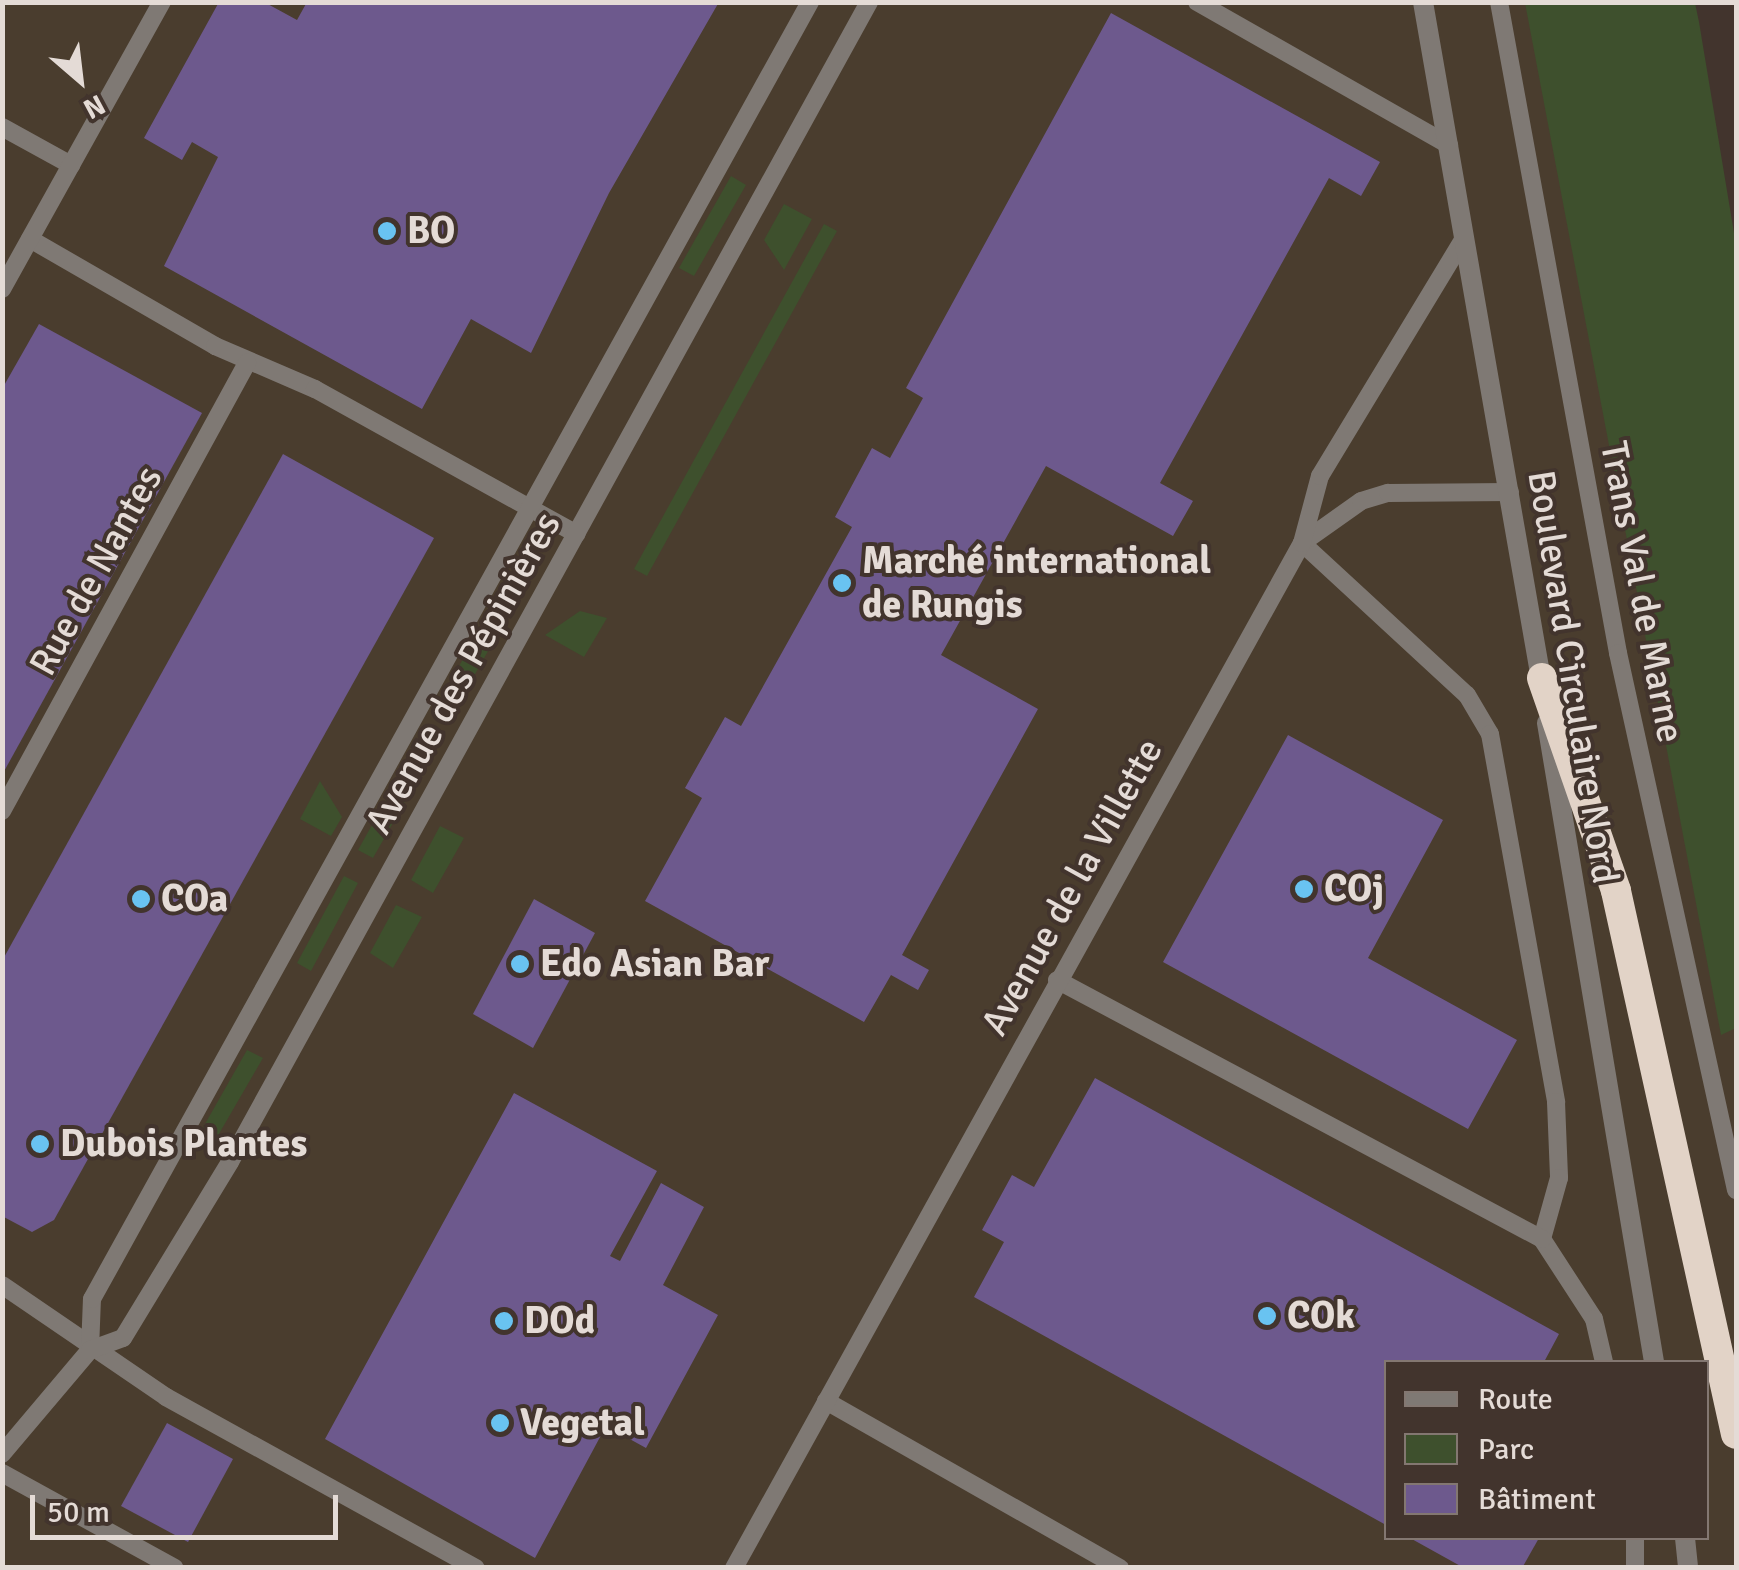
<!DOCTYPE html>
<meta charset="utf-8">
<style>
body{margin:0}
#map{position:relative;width:1739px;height:1570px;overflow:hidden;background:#42342d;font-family:Signika,sans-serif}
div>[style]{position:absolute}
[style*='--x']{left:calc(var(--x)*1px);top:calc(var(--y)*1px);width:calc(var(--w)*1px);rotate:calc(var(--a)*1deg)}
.commercial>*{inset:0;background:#4a3d2e}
.green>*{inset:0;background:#3e502d}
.building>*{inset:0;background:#6d598d}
.lane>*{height:18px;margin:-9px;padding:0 9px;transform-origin:9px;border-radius:9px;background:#7f7974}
.street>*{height:20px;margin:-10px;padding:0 10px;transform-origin:10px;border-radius:10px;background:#7f7974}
.highway>*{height:30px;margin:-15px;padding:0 15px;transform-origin:15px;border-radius:15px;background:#e2d3c7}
.dots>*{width:28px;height:28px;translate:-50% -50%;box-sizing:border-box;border:5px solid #42342d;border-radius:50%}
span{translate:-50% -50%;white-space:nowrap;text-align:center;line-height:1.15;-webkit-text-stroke:8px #42342d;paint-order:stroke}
.poi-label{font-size:38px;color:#e4dbd6;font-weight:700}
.left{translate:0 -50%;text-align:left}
.street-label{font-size:38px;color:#e4dbd6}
.frame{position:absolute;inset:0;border:5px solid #e4dbd6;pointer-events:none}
.legend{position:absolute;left:1384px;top:1360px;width:325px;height:180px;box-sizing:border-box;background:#42342d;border:2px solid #837771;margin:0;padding:12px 18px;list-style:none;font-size:30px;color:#e4dbd6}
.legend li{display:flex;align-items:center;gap:20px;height:50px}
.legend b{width:50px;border:2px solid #837771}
.north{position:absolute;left:30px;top:30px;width:100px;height:100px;-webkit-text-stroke:8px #42342d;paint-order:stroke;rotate:152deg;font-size:28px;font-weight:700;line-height:40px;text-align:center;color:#e4dbd6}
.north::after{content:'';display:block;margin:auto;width:35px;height:45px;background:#e4dbd6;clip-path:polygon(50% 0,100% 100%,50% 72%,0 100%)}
.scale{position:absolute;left:30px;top:1495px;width:308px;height:45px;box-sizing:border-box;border:5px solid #e4dbd6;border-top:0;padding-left:12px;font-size:30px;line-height:35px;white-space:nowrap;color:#e4dbd6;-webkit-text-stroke:8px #42342d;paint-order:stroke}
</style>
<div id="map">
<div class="commercial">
<div style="clip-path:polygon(evenodd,3px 3px,1575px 3px,1736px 878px,1736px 1567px,3px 1568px,3px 3px,1386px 1362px,1706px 1362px,1706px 1538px,1386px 1538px,1386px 1362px)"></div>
</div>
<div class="green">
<div style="clip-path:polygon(1525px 3px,1695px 3px,1699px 22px,1736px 245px,1736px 1028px,1721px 1035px)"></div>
<div style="clip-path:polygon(731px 176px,746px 185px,694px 276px,679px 268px)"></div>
<div style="clip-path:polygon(784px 204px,812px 219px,784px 270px,764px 240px)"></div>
<div style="clip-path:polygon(824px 224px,837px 231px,647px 576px,634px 569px)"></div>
<div style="clip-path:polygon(580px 611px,607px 618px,584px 657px,545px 635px)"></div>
<div style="clip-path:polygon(481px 628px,496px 637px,456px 708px,440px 699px)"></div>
<div style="clip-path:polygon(320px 781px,342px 817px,331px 836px,300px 819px)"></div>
<div style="clip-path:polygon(396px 782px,411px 791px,373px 858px,358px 850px)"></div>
<div style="clip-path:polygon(440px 826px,464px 838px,433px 893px,411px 880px)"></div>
<div style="clip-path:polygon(344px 876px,358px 883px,311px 971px,297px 963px)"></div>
<div style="clip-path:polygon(396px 905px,422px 917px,393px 968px,370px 953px)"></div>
<div style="clip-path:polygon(247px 1050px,263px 1058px,216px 1139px,201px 1131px)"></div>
</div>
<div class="building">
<div style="clip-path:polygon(219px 2px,264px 2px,297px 20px,307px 2px,719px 2px,609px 193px,531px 353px,471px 319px,422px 409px,164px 266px,218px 157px,192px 142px,182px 160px,144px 138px)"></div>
<div style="clip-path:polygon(1111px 13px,1380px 162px,1361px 196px,1329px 178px,1195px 420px,1160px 483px,1193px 501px,1173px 536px,1046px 466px,941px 655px,1038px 709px,902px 955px,929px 970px,918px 990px,891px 975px,864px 1022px,645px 901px,702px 798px,685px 788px,725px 717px,741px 726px,852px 527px,835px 517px,872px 448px,890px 458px,923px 398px,906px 388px)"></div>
<div style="clip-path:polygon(39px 324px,202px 413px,2px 775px,2px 389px)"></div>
<div style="clip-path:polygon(283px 454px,434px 538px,54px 1220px,32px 1232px,2px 1216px,2px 961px)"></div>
<div style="clip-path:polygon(1288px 735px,1443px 820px,1368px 958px,1517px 1040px,1468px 1129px,1163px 962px)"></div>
<div style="clip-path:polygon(534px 899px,595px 933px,533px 1048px,473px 1014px)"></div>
<div style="clip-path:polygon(1095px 1078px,1559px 1334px,1544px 1362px,1386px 1362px,1386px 1525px,974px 1297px,1004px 1242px,982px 1230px,1012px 1175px,1034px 1187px)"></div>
<div style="clip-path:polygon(514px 1093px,657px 1171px,610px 1256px,620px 1261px,661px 1183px,704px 1207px,663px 1285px,718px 1315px,646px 1448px,606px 1426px,535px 1558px,325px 1439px)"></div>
<div style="clip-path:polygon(167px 1423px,233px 1459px,188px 1542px,121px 1506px)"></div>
<div style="clip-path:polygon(1410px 1538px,1539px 1538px,1522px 1568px,1464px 1568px)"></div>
</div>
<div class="lane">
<div style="--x:1197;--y:2;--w:290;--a:29.6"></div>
<div style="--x:1499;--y:2;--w:662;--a:79.64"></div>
<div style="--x:1618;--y:653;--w:550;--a:77.61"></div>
<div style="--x:2;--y:127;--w:79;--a:28.8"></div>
<div style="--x:30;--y:239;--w:214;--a:30"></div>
<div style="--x:215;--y:346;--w:109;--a:23.3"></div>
<div style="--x:315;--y:389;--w:299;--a:29"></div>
<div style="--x:2;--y:289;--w:329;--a:-60.9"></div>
<div style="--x:1302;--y:543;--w:224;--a:42.7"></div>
<div style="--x:1467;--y:695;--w:45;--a:59.5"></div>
<div style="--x:1490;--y:734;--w:374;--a:79.8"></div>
<div style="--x:1556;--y:1102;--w:76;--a:87.7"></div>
<div style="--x:1559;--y:1178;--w:63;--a:105.6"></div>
<div style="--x:1542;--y:1239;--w:95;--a:57"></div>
<div style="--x:1594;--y:1319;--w:44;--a:76.9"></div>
<div style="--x:1302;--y:543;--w:72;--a:-35.4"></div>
<div style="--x:1361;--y:501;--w:28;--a:-17"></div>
<div style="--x:1388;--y:493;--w:122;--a:-0.5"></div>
<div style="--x:2;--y:811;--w:511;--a:-61.33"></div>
<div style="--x:1057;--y:980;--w:550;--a:28.1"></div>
<div style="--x:2;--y:1285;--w:199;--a:34.3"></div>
<div style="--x:166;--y:1397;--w:354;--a:28.9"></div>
<div style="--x:90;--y:1350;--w:51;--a:-87.8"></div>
<div style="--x:92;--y:1299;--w:1482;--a:-61.03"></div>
<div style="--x:826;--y:1401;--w:338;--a:29.6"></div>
<div style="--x:2;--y:1454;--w:136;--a:-49.8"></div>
<div style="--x:90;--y:1350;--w:35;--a:-20"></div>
<div style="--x:123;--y:1338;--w:206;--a:-58.7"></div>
<div style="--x:230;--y:1162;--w:1324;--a:-61.15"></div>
<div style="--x:2;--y:1473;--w:197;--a:28.8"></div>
<div style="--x:1635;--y:1538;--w:30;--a:90"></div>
<div style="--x:734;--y:1568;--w:1172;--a:-61.01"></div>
<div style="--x:1302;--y:543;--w:69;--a:-75"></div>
<div style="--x:1320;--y:476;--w:278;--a:-58.8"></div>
</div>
<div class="street">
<div style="--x:1423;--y:2;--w:698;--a:80.11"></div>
<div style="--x:1547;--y:723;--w:648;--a:80.49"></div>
<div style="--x:1685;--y:1538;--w:30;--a:84"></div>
</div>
<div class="highway">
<div style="--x:1542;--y:678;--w:225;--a:70.8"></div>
<div style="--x:1616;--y:891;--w:556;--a:77.54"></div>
</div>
<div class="dots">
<div style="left:387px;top:231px;background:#69c3f1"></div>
<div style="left:842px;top:583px;background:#69c3f1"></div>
<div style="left:1304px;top:889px;background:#69c3f1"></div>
<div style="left:141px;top:899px;background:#69c3f1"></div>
<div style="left:520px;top:964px;background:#69c3f1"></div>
<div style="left:40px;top:1144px;background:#69c3f1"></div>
<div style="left:1267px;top:1316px;background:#69c3f1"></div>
<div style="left:504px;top:1321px;background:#69c3f1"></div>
<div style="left:500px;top:1423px;background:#69c3f1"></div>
</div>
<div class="poi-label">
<span class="left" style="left:407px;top:231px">BO</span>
<span class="left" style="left:862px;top:583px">Marché international<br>de Rungis</span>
<span class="left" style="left:1324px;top:889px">COj</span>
<span class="left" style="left:161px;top:899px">COa</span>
<span class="left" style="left:540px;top:964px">Edo Asian Bar</span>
<span class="left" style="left:60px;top:1144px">Dubois Plantes</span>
<span class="left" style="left:1287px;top:1316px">COk</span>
<span class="left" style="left:524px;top:1321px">DOd</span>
<span class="left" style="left:520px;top:1423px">Vegetal</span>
</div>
<div class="street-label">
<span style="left:96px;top:571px;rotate:-61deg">Rue de Nantes</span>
<span style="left:1642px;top:592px;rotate:79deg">Trans Val de Marne</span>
<span style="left:463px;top:673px;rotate:-61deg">Avenue des Pépinières</span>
<span style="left:1573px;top:677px;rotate:81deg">Boulevard Circulaire Nord</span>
<span style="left:1072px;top:887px;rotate:-61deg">Avenue de la Villette</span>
</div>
<div class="frame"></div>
<ul class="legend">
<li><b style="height:12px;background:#7f7974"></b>Route</li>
<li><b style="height:28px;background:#3e502d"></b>Parc</li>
<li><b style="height:28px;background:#6d598d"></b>Bâtiment</li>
</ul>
<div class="north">N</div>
<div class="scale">50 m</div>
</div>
